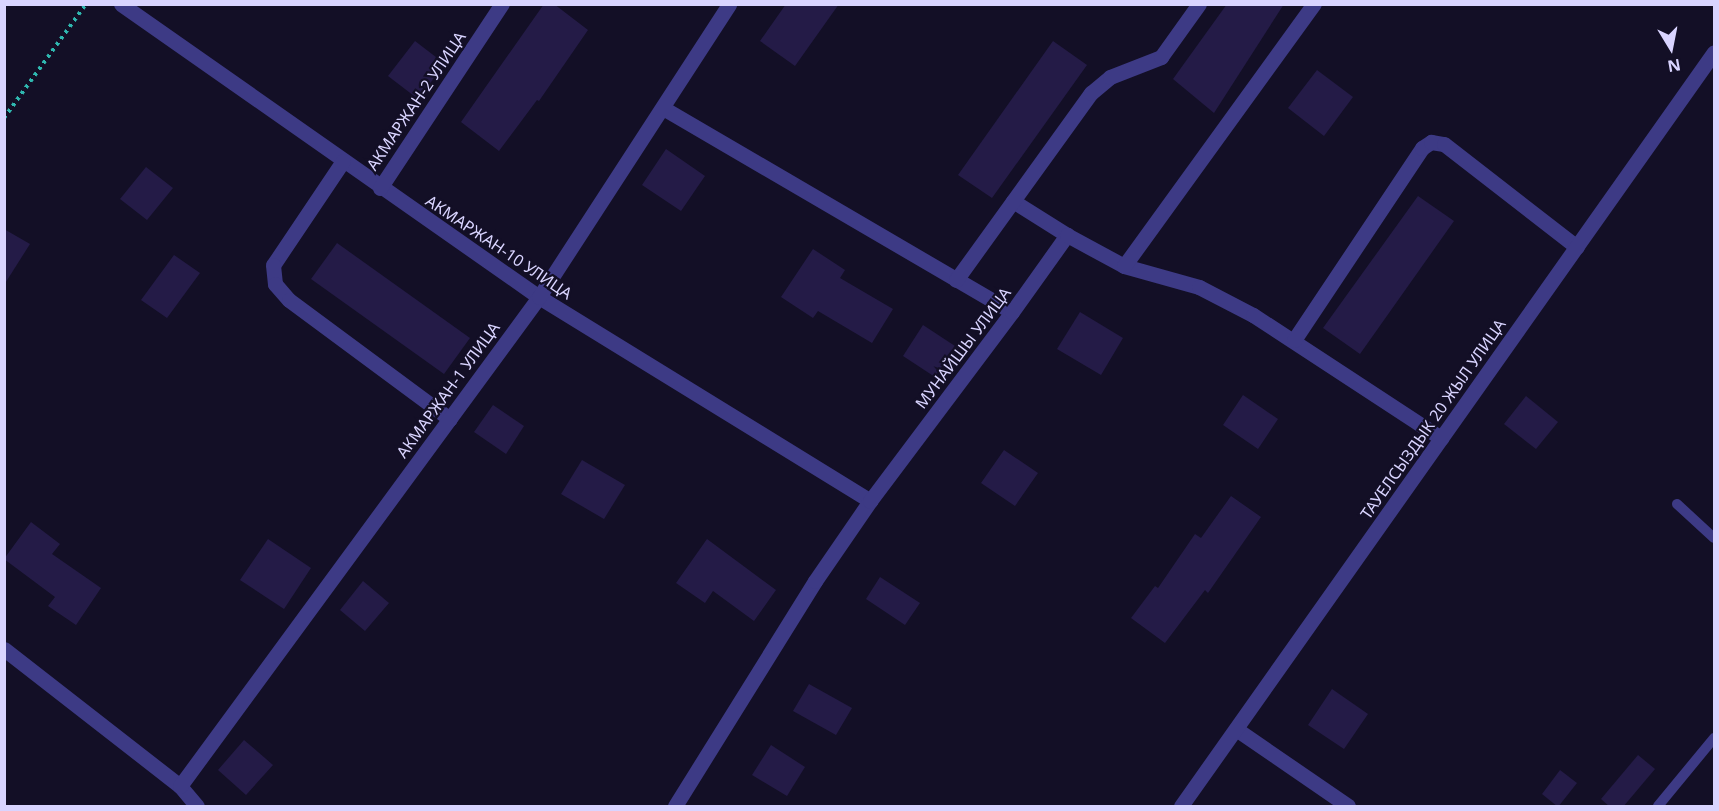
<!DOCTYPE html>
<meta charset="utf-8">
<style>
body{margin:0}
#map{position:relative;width:1719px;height:811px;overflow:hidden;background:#130f26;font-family:"Noto Sans",sans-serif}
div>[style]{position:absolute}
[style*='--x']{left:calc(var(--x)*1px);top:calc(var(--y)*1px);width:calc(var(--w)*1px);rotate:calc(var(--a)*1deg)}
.building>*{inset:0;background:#241b47}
.path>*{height:4px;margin-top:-2px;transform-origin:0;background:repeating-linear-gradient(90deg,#2fb8b0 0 3px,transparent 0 7.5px)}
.service>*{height:10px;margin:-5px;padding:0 5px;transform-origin:5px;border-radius:5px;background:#3d3a85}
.minor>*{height:15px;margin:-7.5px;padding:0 7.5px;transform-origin:7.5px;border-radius:7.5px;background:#3d3a85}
span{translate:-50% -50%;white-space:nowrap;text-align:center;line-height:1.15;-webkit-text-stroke:4.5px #130f26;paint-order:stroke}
.street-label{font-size:16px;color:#d9d4ff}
.frame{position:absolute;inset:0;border:6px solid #d9d4ff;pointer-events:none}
.north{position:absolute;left:1641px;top:18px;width:60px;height:60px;-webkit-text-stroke:4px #130f26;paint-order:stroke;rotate:170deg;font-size:16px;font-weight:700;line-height:24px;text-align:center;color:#d9d4ff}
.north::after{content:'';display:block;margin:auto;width:21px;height:27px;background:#d9d4ff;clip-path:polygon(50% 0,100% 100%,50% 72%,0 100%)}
</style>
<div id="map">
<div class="building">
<div style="clip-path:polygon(544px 4px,554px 4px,588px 30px,539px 101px,537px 100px,499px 151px,461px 122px)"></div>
<div style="clip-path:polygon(786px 4px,839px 4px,795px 66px,760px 41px)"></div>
<div style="clip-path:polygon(1227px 4px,1284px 4px,1214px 113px,1173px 79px)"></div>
<div style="clip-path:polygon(415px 41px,445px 64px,418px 99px,388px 76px)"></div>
<div style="clip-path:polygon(1053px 41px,1087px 65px,992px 198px,958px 175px)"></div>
<div style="clip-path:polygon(1317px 70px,1353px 97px,1324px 136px,1288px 108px)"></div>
<div style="clip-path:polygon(666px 149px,705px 176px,681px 211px,642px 185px)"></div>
<div style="clip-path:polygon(146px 167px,173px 188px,147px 220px,120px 199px)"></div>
<div style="clip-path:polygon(1418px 196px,1454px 221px,1360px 354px,1323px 328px)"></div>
<div style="clip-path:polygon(4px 229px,30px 244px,4px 285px)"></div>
<div style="clip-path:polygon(337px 243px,470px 338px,444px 374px,311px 279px)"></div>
<div style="clip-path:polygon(813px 249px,845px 270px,840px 278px,893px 309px,872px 343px,818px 311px,813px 318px,781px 297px)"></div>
<div style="clip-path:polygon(174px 255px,200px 273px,167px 318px,141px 300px)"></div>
<div style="clip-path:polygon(1080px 312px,1123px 338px,1101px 375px,1057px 349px)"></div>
<div style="clip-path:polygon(923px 325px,955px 346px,935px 377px,903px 356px)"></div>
<div style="clip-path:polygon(1243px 395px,1278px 419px,1258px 449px,1223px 425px)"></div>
<div style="clip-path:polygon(1526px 396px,1558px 422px,1536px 449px,1504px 424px)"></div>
<div style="clip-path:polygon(493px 405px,524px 426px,506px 454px,474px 432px)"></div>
<div style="clip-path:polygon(1004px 450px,1038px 473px,1015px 506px,981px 483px)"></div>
<div style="clip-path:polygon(582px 460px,625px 485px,604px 519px,561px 494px)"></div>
<div style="clip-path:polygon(1231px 496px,1261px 517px,1208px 593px,1205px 590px,1165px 643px,1131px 618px,1155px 586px,1158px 588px,1195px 534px,1201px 538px)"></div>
<div style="clip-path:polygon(31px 522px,60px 544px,52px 554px,101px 588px,76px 625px,48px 606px,55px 597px,4px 559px)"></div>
<div style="clip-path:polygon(268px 539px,311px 568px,284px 609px,240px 580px)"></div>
<div style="clip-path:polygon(707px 539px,776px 590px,754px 621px,713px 591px,705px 603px,676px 583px)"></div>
<div style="clip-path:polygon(880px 577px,920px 603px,905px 625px,866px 599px)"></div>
<div style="clip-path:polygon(363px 581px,389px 603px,365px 631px,340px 610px)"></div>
<div style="clip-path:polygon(809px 684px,852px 708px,836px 735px,793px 711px)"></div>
<div style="clip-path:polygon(1332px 689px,1368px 714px,1344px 749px,1308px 725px)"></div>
<div style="clip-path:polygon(244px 740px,273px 765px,246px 795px,218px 770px)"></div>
<div style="clip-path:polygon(771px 745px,805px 767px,787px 796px,752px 775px)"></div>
<div style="clip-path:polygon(1638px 755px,1655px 769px,1623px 807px,1610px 807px,1601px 799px)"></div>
<div style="clip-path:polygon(1560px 770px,1577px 783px,1558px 807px,1542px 794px)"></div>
</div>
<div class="path">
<div style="--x:4;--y:118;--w:140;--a:-54.3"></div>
</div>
<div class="service">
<div style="--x:1677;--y:504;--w:50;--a:42.6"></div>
<div style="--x:1658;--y:806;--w:88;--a:-50.5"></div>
</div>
<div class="minor">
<div style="--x:121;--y:4;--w:510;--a:35.03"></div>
<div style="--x:539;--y:297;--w:389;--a:31.6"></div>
<div style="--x:663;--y:108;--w:404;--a:30.3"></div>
<div style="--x:343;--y:161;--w:125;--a:123.9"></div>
<div style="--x:273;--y:265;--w:19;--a:84"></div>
<div style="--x:275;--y:284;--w:21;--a:49"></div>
<div style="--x:289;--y:300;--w:200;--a:36.5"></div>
<div style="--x:380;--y:188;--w:221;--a:-56.5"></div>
<div style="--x:1013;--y:201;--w:64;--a:32.2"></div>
<div style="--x:1124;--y:266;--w:78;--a:15.6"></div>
<div style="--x:1199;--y:287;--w:61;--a:27.4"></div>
<div style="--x:1253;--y:315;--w:225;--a:33.2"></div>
<div style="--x:956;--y:280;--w:231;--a:-54.2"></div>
<div style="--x:1091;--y:93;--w:25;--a:-40"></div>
<div style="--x:1110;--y:77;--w:55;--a:-21.4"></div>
<div style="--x:1161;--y:57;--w:65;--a:-54.4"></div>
<div style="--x:1294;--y:340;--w:231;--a:-56.3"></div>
<div style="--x:1422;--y:148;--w:11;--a:-34"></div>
<div style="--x:1431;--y:142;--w:13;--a:9"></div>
<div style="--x:1444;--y:144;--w:168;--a:37.8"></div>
<div style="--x:4;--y:649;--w:223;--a:37.9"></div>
<div style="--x:180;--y:786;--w:26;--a:50"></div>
<div style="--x:1236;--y:729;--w:136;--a:34.5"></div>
<div style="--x:180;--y:786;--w:607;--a:-53.72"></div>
<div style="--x:539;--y:297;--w:349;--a:-57"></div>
<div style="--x:675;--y:806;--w:265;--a:-58.1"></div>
<div style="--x:815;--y:581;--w:97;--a:-55.5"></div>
<div style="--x:870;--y:501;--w:236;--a:-53.1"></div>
<div style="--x:1012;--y:312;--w:95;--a:-54.5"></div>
<div style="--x:1067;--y:235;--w:65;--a:28.5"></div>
<div style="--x:1124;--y:266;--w:324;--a:-54.1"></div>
<div style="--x:1181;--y:806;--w:923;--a:-54.74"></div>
</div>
<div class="street-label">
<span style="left:416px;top:101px;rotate:-56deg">АКМАРЖАН-2 УЛИЦА</span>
<span style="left:499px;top:247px;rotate:34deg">АКМАРЖАН-10 УЛИЦА</span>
<span style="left:963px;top:348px;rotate:-53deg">МУНАЙШЫ УЛИЦА</span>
<span style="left:448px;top:390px;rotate:-54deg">АКМАРЖАН-1 УЛИЦА</span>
<span style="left:1433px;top:419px;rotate:-55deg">ТАУЕЛСЫЗДЫК 20 ЖЫЛ УЛИЦА</span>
</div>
<div class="frame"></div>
<div class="north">N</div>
</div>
